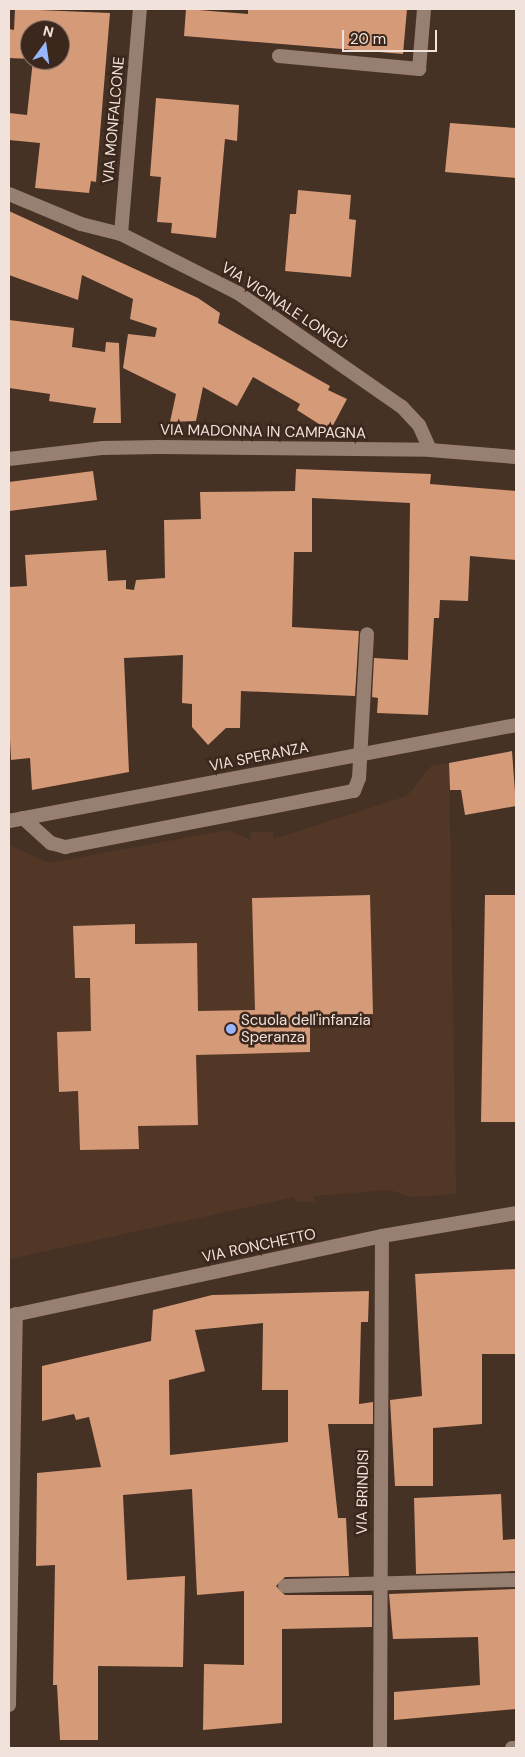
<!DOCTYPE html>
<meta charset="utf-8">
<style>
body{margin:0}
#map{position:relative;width:525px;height:1757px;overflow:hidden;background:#463125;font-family:"DM Sans",sans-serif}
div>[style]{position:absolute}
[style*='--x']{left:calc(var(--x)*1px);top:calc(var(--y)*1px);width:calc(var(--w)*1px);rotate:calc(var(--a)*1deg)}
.built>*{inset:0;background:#523727}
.building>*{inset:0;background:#d59a77}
.service>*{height:14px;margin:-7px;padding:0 7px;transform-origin:7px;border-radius:7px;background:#978072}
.minor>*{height:14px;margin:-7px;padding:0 7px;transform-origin:7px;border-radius:7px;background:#978072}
.dots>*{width:14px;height:14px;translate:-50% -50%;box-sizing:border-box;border:2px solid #3b271c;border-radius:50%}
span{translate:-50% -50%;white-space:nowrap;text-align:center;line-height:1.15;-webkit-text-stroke:5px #3b271c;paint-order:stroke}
.street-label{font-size:15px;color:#f1e3dc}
.poi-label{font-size:15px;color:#f1e3dc}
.left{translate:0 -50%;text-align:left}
.frame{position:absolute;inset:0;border:10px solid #f1e3dc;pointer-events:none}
.north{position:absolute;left:20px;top:20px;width:50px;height:50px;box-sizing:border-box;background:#3b271c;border:1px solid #847269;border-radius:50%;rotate:14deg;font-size:14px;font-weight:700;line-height:20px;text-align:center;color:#f1e3dc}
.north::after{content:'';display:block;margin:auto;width:18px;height:22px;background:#96b6fd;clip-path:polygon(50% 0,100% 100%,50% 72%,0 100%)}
.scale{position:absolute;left:342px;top:30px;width:95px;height:22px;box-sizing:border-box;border:2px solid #f1e3dc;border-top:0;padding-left:6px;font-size:15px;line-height:18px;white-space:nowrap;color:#f1e3dc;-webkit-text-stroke:4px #3b271c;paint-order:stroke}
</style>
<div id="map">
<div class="built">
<div style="clip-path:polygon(449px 763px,456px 1194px,411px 1197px,390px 1190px,314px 1196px,314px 1202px,295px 1202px,294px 1197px,9px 1259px,9px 845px,49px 863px,228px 830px,251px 840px,251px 832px,273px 832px,274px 839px,407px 796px,431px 766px)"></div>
</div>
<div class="building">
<div style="clip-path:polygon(15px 9px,110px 13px,96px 182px,91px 181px,89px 193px,35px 188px,40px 143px,9px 140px,9px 113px,27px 115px,33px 60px,60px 60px,60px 30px,30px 30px,30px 59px,9px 58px,9px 29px,14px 30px)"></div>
<div style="clip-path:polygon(186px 9px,248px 14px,248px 9px,407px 9px,403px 54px,184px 36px)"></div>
<div style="clip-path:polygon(156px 98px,239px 105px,237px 141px,225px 139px,216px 238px,171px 233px,172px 223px,157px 222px,161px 177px,150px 176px)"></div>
<div style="clip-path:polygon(450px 123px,516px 128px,516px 178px,445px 172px)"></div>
<div style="clip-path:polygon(298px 190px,351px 195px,349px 219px,356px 220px,351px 277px,285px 271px,290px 214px,296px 214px)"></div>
<div style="clip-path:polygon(9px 211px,198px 298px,220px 313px,218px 323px,330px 386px,328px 390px,347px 399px,330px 431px,297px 410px,300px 404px,253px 377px,237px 406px,203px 387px,196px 421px,170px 422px,176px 394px,123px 368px,128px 334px,155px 337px,157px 328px,130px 319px,133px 299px,82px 275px,78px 300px,9px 275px)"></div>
<div style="clip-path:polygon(9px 320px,74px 328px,72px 347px,105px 352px,106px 342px,119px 343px,121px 423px,93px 423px,96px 408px,49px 401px,50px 394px,9px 388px)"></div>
<div style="clip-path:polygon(296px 469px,431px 474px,430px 484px,516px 491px,516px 560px,470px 556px,468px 601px,440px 600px,439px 618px,434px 618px,428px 715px,377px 713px,378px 698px,372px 697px,374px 658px,408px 660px,410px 503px,312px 498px,312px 552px,294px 552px,292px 627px,359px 631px,355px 696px,241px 691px,240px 728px,226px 728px,208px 745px,192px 727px,192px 704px,182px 703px,183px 655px,124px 658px,129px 772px,32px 790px,30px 758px,11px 760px,9px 718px,9px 587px,27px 586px,25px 555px,106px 550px,108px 581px,126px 580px,126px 589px,134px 590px,136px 580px,165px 578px,164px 520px,201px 519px,200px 492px,295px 491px)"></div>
<div style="clip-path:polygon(93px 471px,97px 500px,9px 511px,9px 482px)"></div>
<div style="clip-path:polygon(512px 751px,516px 806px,465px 815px,461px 790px,450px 790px,449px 763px)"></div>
<div style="clip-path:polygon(370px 895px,373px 1014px,310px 1015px,310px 1052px,196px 1055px,198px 1125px,138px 1126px,139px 1149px,80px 1150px,78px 1091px,59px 1092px,57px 1032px,91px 1031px,90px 978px,75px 978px,73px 926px,135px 924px,135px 944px,197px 943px,198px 1011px,255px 1010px,252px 898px)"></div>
<div style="clip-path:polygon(485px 895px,516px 895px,516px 1122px,481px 1122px)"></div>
<div style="clip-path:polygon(516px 1269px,516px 1354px,482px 1354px,482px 1424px,433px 1428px,433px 1486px,395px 1486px,390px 1400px,422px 1396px,415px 1274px)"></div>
<div style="clip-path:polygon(evenodd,369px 1291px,368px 1322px,361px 1322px,359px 1404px,373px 1402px,373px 1424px,328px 1424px,338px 1518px,346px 1518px,349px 1576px,285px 1577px,276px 1586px,285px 1595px,372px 1595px,372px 1627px,282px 1629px,282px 1723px,203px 1730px,204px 1664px,244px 1665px,244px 1591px,197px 1595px,192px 1489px,123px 1495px,127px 1580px,185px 1576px,183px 1667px,98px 1666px,98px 1740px,60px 1740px,57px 1685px,53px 1685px,55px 1565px,36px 1566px,37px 1473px,101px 1467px,89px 1417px,76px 1420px,74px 1414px,42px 1421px,42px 1366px,151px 1341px,153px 1310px,212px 1295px,369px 1291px,263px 1323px,262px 1390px,288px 1390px,288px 1442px,170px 1455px,169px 1380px,205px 1371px,195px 1330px,263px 1323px)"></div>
<div style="clip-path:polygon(501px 1494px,503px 1540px,516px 1539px,516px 1571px,416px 1574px,414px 1498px)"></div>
<div style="clip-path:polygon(516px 1589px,516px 1709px,394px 1720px,394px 1692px,480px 1685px,478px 1637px,393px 1639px,389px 1594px)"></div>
</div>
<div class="service">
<div style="--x:23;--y:818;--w:38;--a:42"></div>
<div style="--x:51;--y:843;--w:15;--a:16"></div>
<div style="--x:65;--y:847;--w:294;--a:-11"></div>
<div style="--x:354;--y:791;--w:14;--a:-69"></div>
<div style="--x:359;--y:778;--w:144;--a:-86.8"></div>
<div style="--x:285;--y:1586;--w:231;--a:-1.5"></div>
</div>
<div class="minor">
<div style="--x:279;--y:56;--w:141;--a:5.3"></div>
<div style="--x:419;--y:69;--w:60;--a:-85.2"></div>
<div style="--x:9;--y:194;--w:78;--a:22.6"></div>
<div style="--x:81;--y:224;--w:41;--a:14"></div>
<div style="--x:121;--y:234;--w:131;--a:26.8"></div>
<div style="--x:238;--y:293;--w:200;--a:34.8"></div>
<div style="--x:402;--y:407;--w:25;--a:47"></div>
<div style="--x:419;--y:425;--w:27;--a:66"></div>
<div style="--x:121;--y:234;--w:226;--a:-85.2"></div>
<div style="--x:9;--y:459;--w:95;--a:-6.7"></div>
<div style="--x:103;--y:448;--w:56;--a:-1"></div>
<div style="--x:159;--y:447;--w:271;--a:0.6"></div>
<div style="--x:430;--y:450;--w:86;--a:4.7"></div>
<div style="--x:9;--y:821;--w:516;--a:-10.72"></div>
<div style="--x:9;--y:1316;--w:381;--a:-12.1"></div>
<div style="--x:382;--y:1236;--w:136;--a:-9.7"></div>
<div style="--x:9;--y:1705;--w:391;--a:-89"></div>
<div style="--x:380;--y:1748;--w:512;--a:-89.78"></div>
<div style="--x:512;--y:1748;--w:4;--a:0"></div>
</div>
<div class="dots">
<div style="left:231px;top:1029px;background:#96b6fd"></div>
</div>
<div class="street-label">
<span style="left:114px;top:120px;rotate:-85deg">VIA MONFALCONE</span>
<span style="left:284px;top:306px;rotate:33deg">VIA VICINALE LONGÙ</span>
<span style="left:263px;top:432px;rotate:1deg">VIA MADONNA IN CAMPAGNA</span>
<span style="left:259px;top:757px;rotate:-11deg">VIA SPERANZA</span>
<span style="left:259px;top:1246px;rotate:-12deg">VIA RONCHETTO</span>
<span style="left:363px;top:1492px;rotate:-89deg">VIA BRINDISI</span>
</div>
<div class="poi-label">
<span class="left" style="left:241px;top:1029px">Scuola dell'infanzia<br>Speranza</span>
</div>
<div class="frame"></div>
<div class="north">N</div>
<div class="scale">20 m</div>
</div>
